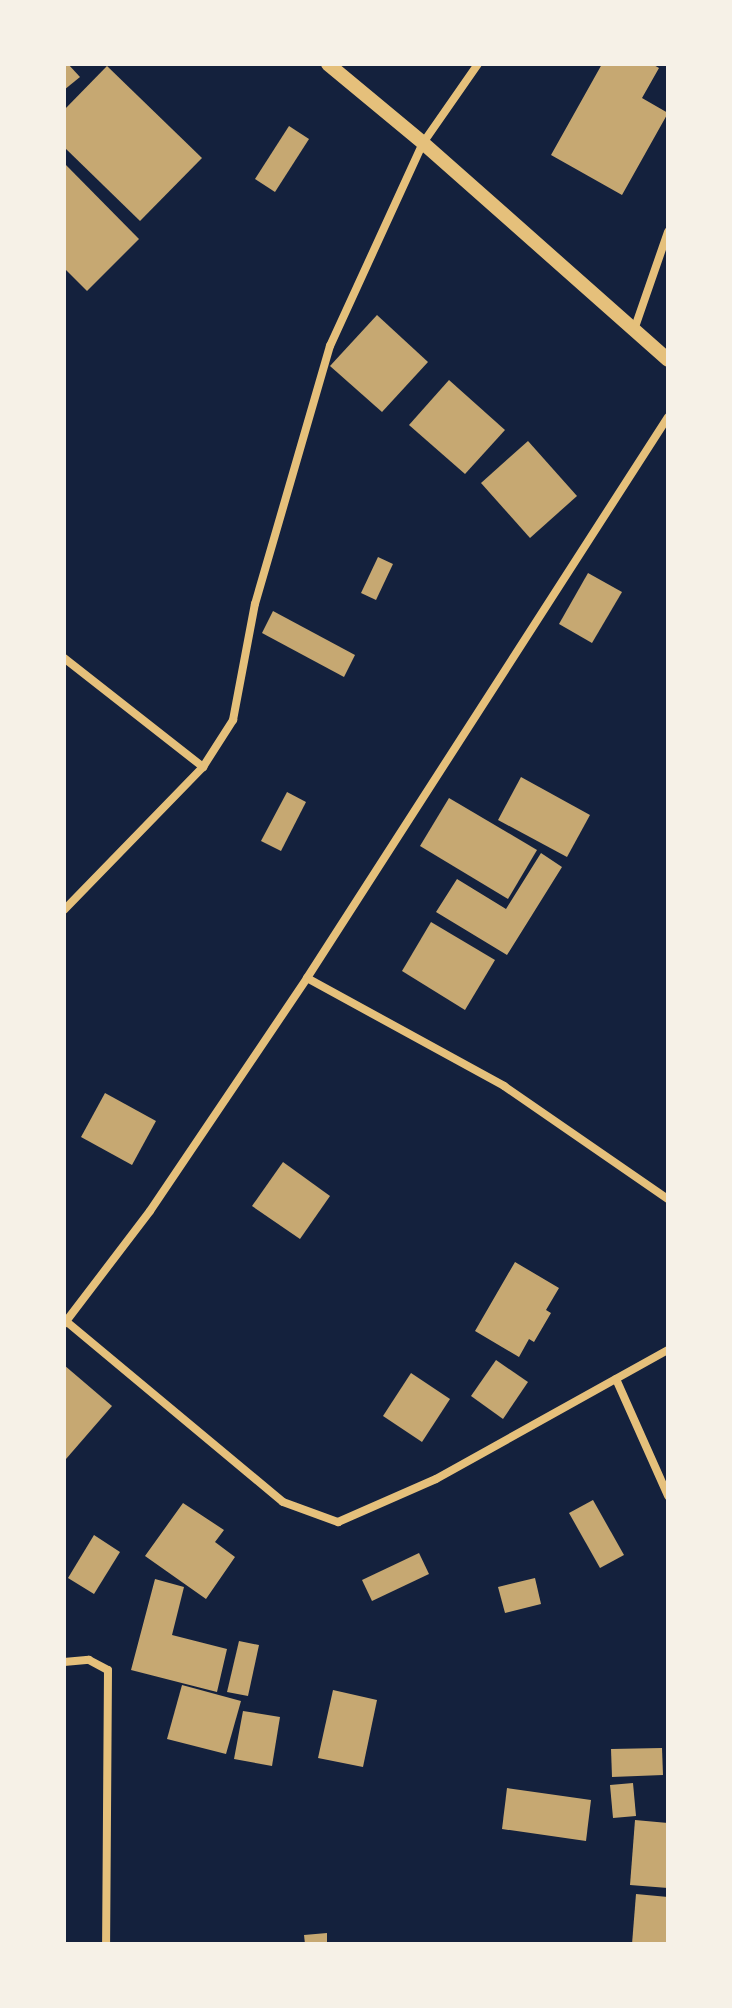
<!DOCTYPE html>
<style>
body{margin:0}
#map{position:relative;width:732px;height:2008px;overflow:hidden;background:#14213d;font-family:"Fira Sans Condensed",sans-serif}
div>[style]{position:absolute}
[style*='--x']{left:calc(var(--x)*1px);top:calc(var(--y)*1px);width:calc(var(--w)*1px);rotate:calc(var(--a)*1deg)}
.building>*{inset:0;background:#c6a872}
.minor>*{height:8px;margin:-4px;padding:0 4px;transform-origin:4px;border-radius:4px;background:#e5c07b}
.tertiary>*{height:14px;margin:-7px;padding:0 7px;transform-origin:7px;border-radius:7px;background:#e5c07b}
span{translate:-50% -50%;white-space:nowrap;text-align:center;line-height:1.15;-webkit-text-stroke:8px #f6f1e7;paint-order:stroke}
.frame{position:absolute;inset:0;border:66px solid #f6f1e7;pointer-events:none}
</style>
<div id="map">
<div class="building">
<div style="clip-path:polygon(64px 64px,68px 64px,80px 77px,64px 90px)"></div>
<div style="clip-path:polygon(602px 64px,652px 64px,659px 68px,642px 98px,668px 113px,622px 195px,551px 155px)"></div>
<div style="clip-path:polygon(107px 66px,202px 158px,140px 221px,64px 147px,64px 110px)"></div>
<div style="clip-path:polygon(289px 126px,309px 139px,275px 192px,255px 179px)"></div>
<div style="clip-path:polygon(64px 163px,139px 239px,87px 291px,64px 268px)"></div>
<div style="clip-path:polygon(377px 315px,428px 362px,382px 412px,330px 366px)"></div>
<div style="clip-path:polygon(449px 380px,505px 430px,465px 474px,409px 425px)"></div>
<div style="clip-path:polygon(528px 441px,577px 496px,530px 538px,481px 483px)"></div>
<div style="clip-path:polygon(378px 557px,393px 564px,376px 600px,361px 593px)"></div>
<div style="clip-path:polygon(588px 573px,622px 592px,592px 643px,559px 624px)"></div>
<div style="clip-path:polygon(273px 611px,355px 655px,344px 677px,262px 633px)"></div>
<div style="clip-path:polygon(521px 777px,590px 815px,567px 857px,498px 820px)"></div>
<div style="clip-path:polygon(287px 792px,306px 802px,281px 851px,261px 841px)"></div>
<div style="clip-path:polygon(449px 798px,537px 850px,508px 899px,420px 846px)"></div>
<div style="clip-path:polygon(541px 853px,562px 867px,507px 955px,436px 912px,457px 879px,506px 909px)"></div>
<div style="clip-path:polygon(431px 922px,495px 960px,465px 1010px,402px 971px)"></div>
<div style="clip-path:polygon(105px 1093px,156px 1121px,132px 1165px,81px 1137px)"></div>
<div style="clip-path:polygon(283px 1162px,330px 1196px,300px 1239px,252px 1206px)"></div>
<div style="clip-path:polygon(515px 1262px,559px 1288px,546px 1310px,551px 1313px,534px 1342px,529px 1339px,519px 1357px,475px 1331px)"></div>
<div style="clip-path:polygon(496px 1360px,528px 1382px,503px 1419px,471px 1396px)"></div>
<div style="clip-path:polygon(64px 1365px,112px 1406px,66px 1459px,64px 1458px)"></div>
<div style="clip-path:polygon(411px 1373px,450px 1399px,422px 1442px,383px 1416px)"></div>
<div style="clip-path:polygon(593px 1500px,624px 1555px,600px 1568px,569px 1513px)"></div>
<div style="clip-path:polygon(183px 1503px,224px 1530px,215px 1542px,235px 1557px,206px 1599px,145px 1556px)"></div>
<div style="clip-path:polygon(94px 1535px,120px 1552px,94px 1594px,68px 1578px)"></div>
<div style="clip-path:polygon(419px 1553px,429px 1574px,372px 1601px,362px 1580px)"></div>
<div style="clip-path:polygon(535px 1578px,541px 1604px,505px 1613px,498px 1587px)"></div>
<div style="clip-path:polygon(155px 1579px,184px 1587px,172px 1635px,227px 1649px,217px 1692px,131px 1670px)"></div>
<div style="clip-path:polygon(239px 1641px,259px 1645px,248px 1696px,227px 1692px)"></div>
<div style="clip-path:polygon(182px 1685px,241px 1701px,226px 1754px,167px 1739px)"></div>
<div style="clip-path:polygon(333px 1690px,377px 1700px,363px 1767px,318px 1758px)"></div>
<div style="clip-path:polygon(243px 1711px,280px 1717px,272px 1766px,234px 1759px)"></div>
<div style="clip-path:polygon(662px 1748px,663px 1775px,612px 1777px,611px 1749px)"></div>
<div style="clip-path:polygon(633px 1783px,636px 1816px,613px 1818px,610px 1785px)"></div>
<div style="clip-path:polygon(507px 1788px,591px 1800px,586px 1841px,502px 1829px)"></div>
<div style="clip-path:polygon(635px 1820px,668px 1823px,668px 1888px,630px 1885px)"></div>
<div style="clip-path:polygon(636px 1894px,668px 1897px,668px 1944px,632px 1944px)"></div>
<div style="clip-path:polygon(327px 1933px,327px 1944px,305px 1944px,304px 1935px)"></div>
</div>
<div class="minor">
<div style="--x:634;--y:330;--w:104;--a:-70.9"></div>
<div style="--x:64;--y:658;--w:177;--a:38.1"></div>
<div style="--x:64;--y:910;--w:199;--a:-45.8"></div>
<div style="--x:203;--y:767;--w:56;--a:-57.4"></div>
<div style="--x:233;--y:720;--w:118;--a:-79.3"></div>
<div style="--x:255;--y:604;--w:269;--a:-73.8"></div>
<div style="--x:330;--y:346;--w:223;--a:-65.4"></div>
<div style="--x:423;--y:143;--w:96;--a:-55.2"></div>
<div style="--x:307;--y:978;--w:225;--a:28.7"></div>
<div style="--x:504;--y:1086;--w:199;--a:34.6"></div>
<div style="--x:67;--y:1322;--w:281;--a:39.8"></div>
<div style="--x:283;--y:1502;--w:59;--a:20"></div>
<div style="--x:338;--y:1522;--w:107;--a:-23.7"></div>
<div style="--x:436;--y:1479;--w:265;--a:-29.1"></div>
<div style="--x:64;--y:1324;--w:142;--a:-52.7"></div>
<div style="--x:150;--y:1211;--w:281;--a:-56"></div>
<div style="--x:307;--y:978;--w:667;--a:-57.24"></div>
<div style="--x:616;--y:1379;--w:128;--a:66"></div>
<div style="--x:64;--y:1662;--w:25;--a:-5"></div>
<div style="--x:89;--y:1660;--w:21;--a:28"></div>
<div style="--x:108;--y:1670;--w:274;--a:90.4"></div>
</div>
<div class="tertiary">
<div style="--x:328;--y:64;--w:124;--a:39.7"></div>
<div style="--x:423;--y:143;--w:327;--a:41.5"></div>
</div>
<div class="frame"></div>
</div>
